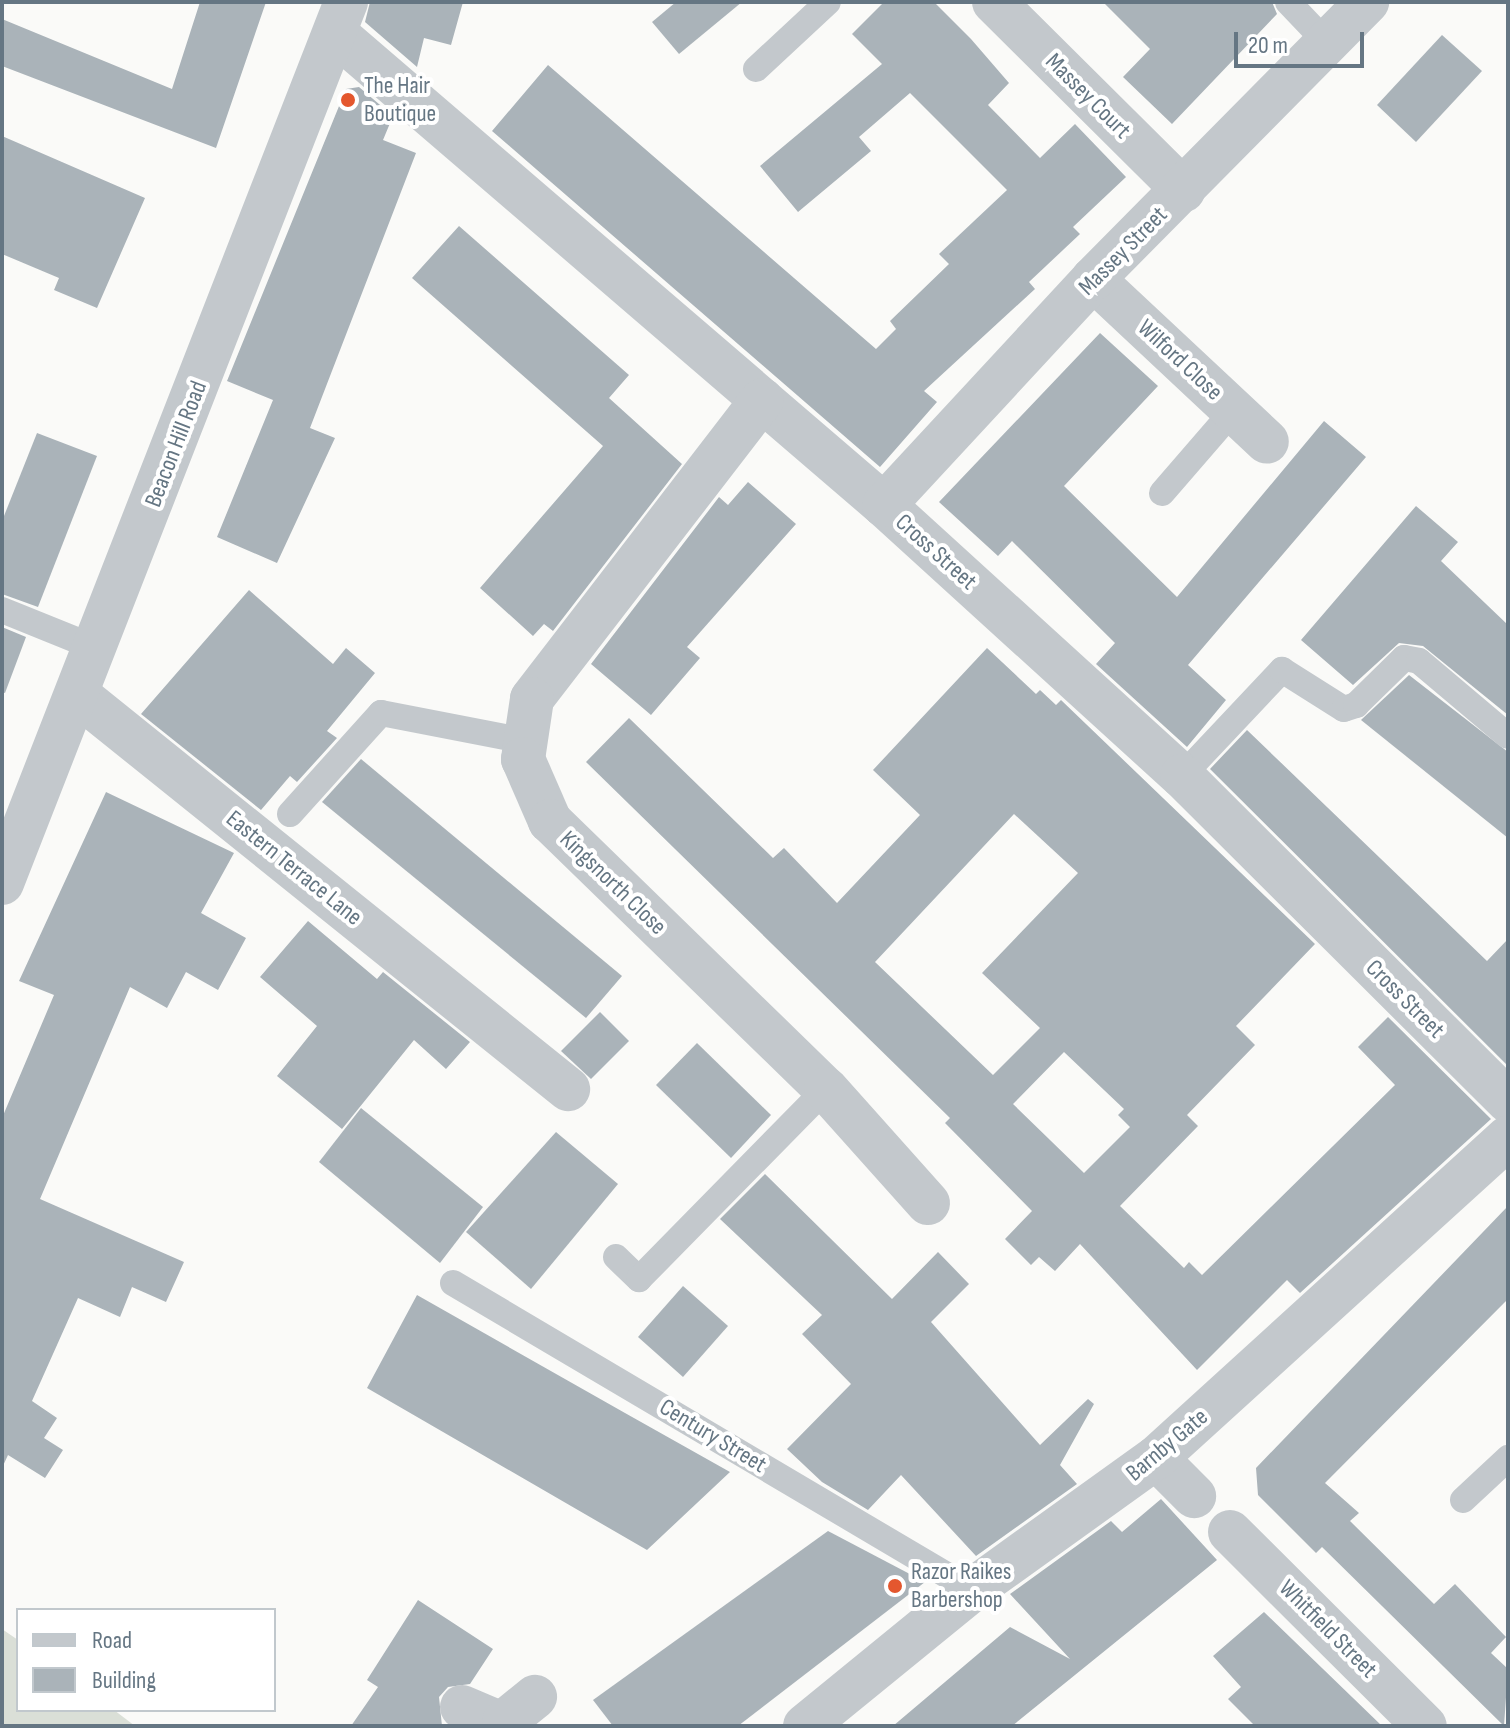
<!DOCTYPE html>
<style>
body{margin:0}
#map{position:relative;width:1510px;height:1728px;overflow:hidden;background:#fafaf8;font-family:"Sofia Sans Condensed",sans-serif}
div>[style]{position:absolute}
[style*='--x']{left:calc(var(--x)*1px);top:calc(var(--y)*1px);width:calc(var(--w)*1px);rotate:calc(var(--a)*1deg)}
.green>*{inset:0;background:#dadfd7}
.building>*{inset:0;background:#aab3b9}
.service>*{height:26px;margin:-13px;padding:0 13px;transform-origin:13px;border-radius:13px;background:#c3c8cc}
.minor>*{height:44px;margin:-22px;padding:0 22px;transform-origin:22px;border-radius:22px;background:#c3c8cc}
.tertiary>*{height:44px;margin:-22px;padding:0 22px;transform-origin:22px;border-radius:22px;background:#c3c8cc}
.dots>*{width:22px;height:22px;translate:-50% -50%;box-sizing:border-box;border:4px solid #fff;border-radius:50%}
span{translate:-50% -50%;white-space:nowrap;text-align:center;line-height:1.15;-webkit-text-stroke:8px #fff;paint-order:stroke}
.poi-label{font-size:24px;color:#657683}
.left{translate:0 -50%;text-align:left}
.street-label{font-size:24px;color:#657683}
.frame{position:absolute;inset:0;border:4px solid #657683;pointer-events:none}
.legend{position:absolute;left:16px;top:1608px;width:260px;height:104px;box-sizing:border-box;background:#fff;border:2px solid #c1c8cd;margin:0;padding:10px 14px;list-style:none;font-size:24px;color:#657683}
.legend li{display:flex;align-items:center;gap:16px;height:40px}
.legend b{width:40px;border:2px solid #c1c8cd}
.scale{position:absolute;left:1234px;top:32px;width:130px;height:36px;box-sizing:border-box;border:4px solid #657683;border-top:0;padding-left:10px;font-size:24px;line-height:28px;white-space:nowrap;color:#657683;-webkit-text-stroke:6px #fff;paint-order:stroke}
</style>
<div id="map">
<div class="green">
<div style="clip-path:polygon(2px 1629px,18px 1640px,18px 1710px,114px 1710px,135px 1726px,2px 1726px)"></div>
</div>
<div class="building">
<div style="clip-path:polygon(200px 2px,266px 2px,216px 148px,2px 66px,2px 19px,172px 89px)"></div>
<div style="clip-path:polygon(370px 2px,463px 2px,451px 45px,424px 38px,417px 67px,365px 22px)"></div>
<div style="clip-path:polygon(676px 2px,742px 2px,679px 54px,652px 22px)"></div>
<div style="clip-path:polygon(884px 2px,934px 2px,971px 39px,1009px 83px,988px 105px,1040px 158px,1075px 124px,1126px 177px,1073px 227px,1080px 234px,1029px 282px,1035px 289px,924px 391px,937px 402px,880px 467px,492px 131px,548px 65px,876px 349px,896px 329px,890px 321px,949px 264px,939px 254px,1007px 190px,910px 93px,859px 137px,871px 151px,798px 212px,760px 166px,882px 64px,852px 34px)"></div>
<div style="clip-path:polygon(1103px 2px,1272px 2px,1277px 14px,1172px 124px,1123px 77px,1150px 49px)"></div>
<div style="clip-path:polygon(1442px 35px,1482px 71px,1416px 142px,1377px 105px)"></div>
<div style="clip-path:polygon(359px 87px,393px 116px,383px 140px,416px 153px,310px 428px,335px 438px,277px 563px,217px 537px,273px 400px,227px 381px,346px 89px)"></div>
<div style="clip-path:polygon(2px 136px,145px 198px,97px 308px,54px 290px,59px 278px,2px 254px)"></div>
<div style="clip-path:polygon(459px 226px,629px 375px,609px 398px,682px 464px,553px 631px,544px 624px,533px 636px,480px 588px,603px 446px,412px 278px)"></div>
<div style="clip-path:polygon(1100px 333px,1158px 386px,1064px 486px,1177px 597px,1324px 421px,1366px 457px,1188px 665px,1226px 700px,1187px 747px,1096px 664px,1115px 643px,1012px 541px,998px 556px,939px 502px)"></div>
<div style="clip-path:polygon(37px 433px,97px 456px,38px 607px,2px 594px,2px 521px)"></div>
<div style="clip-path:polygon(748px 482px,796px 524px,687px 647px,700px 658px,651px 715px,591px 664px,719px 497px,728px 505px)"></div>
<div style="clip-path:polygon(1416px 506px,1458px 542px,1441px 561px,1508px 625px,1508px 715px,1423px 646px,1399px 643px,1353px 685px,1301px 640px)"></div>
<div style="clip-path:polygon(249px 590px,333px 664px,346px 648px,375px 673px,327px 731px,337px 738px,297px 782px,290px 776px,261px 810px,141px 714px)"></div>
<div style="clip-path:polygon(2px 627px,26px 637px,5px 693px,2px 692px)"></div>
<div style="clip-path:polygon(evenodd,987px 648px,1036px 694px,1040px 690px,1056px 705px,1061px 700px,1315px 944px,1236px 1026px,1255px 1045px,1187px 1115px,1198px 1126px,1120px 1206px,1184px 1268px,1189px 1262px,1202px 1275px,1395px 1085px,1358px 1047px,1388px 1017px,1491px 1119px,1300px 1293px,1287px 1280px,1197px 1370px,1080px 1244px,1055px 1271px,1039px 1257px,1031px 1265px,1005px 1239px,1032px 1211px,945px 1123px,950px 1118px,586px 762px,629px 718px,773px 858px,784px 848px,837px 903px,920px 815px,873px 770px,987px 648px,1014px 814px,1078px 873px,982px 973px,1040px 1028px,993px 1075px,875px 962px,1014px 814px,987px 648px,1064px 1052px,1124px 1109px,1118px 1115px,1130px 1127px,1084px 1173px,1013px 1104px,1064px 1052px)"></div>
<div style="clip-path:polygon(1409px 675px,1508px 752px,1508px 838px,1361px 720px)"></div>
<div style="clip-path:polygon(1247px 730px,1487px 961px,1508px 939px,1508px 1066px,1210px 769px)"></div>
<div style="clip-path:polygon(361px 759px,622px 976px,586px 1018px,322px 802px)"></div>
<div style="clip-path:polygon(106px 792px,234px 853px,201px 913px,246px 938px,218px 990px,186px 972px,167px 1008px,130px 987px,40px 1199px,184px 1262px,166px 1302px,132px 1287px,120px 1317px,78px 1298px,32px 1401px,57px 1418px,44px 1438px,63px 1450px,45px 1478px,8px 1455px,2px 1468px,2px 1118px,54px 995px,19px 981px)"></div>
<div style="clip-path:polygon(308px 921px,377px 979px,383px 972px,470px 1042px,446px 1069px,414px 1040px,342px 1129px,277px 1076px,317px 1026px,260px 977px)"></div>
<div style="clip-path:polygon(600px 1012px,629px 1041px,591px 1079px,561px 1051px)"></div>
<div style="clip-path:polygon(697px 1043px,771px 1115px,731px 1158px,656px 1085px)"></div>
<div style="clip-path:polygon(361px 1108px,483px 1207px,440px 1263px,319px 1162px)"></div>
<div style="clip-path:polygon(556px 1132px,618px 1184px,531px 1289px,466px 1232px)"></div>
<div style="clip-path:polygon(765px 1174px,892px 1299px,938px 1252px,969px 1284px,931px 1322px,1040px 1445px,1088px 1399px,1094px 1404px,1060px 1465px,1077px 1484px,976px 1556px,901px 1475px,868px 1510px,822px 1482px,787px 1449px,851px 1384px,802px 1334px,822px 1315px,720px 1219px)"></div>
<div style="clip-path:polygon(1508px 1206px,1508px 1299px,1325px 1483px,1359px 1513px,1350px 1521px,1434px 1604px,1455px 1584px,1506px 1637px,1491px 1653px,1508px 1669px,1504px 1726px,1322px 1547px,1316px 1553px,1258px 1495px,1256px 1468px)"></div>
<div style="clip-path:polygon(683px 1286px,728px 1326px,683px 1377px,638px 1337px)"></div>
<div style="clip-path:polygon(417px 1295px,625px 1413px,730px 1472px,647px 1550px,367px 1388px)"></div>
<div style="clip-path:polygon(1161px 1499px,1217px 1560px,1012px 1726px,893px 1726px,1010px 1627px,1070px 1659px,1010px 1594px,1111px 1521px,1122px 1532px)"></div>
<div style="clip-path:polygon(828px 1531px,925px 1582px,738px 1726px,613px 1726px,593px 1700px)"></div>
<div style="clip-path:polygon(418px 1600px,493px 1649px,470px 1684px,448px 1687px,439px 1697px,442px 1726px,351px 1726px,378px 1687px,367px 1680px)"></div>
<div style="clip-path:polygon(1264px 1612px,1382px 1726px,1255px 1726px,1228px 1699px,1241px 1687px,1213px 1656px)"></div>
</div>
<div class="service">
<div style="--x:1288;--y:2;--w:58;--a:46.4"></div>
<div style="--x:756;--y:69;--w:98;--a:-42.9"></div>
<div style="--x:1162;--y:493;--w:110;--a:-49.1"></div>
<div style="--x:2;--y:610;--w:101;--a:22"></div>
<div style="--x:1182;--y:776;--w:146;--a:-46.7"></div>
<div style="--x:1282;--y:670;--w:73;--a:32.2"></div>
<div style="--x:1344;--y:709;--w:13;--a:-18"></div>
<div style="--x:1356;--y:705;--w:67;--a:-44.4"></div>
<div style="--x:1404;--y:658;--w:15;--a:11"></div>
<div style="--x:1419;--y:661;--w:116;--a:40.1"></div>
<div style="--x:290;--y:814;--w:136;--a:-48"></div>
<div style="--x:381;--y:713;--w:147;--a:11"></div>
<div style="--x:616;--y:1257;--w:32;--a:44"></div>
<div style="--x:639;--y:1279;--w:267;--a:-45.5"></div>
<div style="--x:453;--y:1283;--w:603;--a:30.61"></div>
<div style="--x:1463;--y:1500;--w:62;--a:-43"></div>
</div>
<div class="minor">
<div style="--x:994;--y:2;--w:267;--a:44.8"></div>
<div style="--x:336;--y:34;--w:723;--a:40.68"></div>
<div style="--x:884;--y:505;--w:403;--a:42.3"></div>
<div style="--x:1182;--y:776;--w:460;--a:44.9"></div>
<div style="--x:1093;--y:279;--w:238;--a:43.1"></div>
<div style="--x:762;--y:400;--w:377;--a:127.6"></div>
<div style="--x:532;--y:699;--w:61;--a:98.5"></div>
<div style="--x:523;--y:759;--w:68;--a:66.5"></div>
<div style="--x:550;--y:821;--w:385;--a:44.2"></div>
<div style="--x:826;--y:1089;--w:153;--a:48.2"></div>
<div style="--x:884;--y:505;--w:308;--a:-47.2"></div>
<div style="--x:1093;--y:279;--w:390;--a:-45.3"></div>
<div style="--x:78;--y:695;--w:629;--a:38.8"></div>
<div style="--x:2;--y:883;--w:946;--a:-68.67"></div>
<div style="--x:1156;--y:1458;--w:54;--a:45"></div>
<div style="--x:1230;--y:1532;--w:275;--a:44.9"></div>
<div style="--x:462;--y:1707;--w:49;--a:22.9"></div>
<div style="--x:504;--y:1722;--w:40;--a:-39"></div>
</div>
<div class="tertiary">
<div style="--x:805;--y:1726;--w:215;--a:-39.2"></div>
<div style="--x:972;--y:1590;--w:226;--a:-35.7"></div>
<div style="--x:1156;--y:1458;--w:476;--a:-42.3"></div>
</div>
<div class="dots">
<div style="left:348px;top:100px;background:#e4572e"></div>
<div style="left:895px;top:1586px;background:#e4572e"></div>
</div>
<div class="poi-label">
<span class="left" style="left:364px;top:100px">The Hair<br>Boutique</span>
<span class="left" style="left:911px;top:1586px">Razor Raikes<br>Barbershop</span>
</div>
<div class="street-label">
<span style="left:1088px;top:96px;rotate:45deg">Massey Court</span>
<span style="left:1123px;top:251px;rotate:-45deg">Massey Street</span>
<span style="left:1180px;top:360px;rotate:43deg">Wilford Close</span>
<span style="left:176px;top:444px;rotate:-69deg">Beacon Hill Road</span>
<span style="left:936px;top:552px;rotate:42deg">Cross Street</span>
<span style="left:294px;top:868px;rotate:39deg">Eastern Terrace Lane</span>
<span style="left:613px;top:883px;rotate:44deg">Kingsnorth Close</span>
<span style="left:1405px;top:999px;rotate:45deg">Cross Street</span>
<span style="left:713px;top:1436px;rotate:31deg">Century Street</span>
<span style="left:1167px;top:1445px;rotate:-40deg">Barnby Gate</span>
<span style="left:1328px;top:1629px;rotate:45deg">Whitfield Street</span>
</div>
<div class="frame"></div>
<ul class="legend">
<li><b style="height:10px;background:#c3c8cc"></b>Road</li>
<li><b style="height:22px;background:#aab3b9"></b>Building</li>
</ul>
<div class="scale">20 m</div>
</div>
